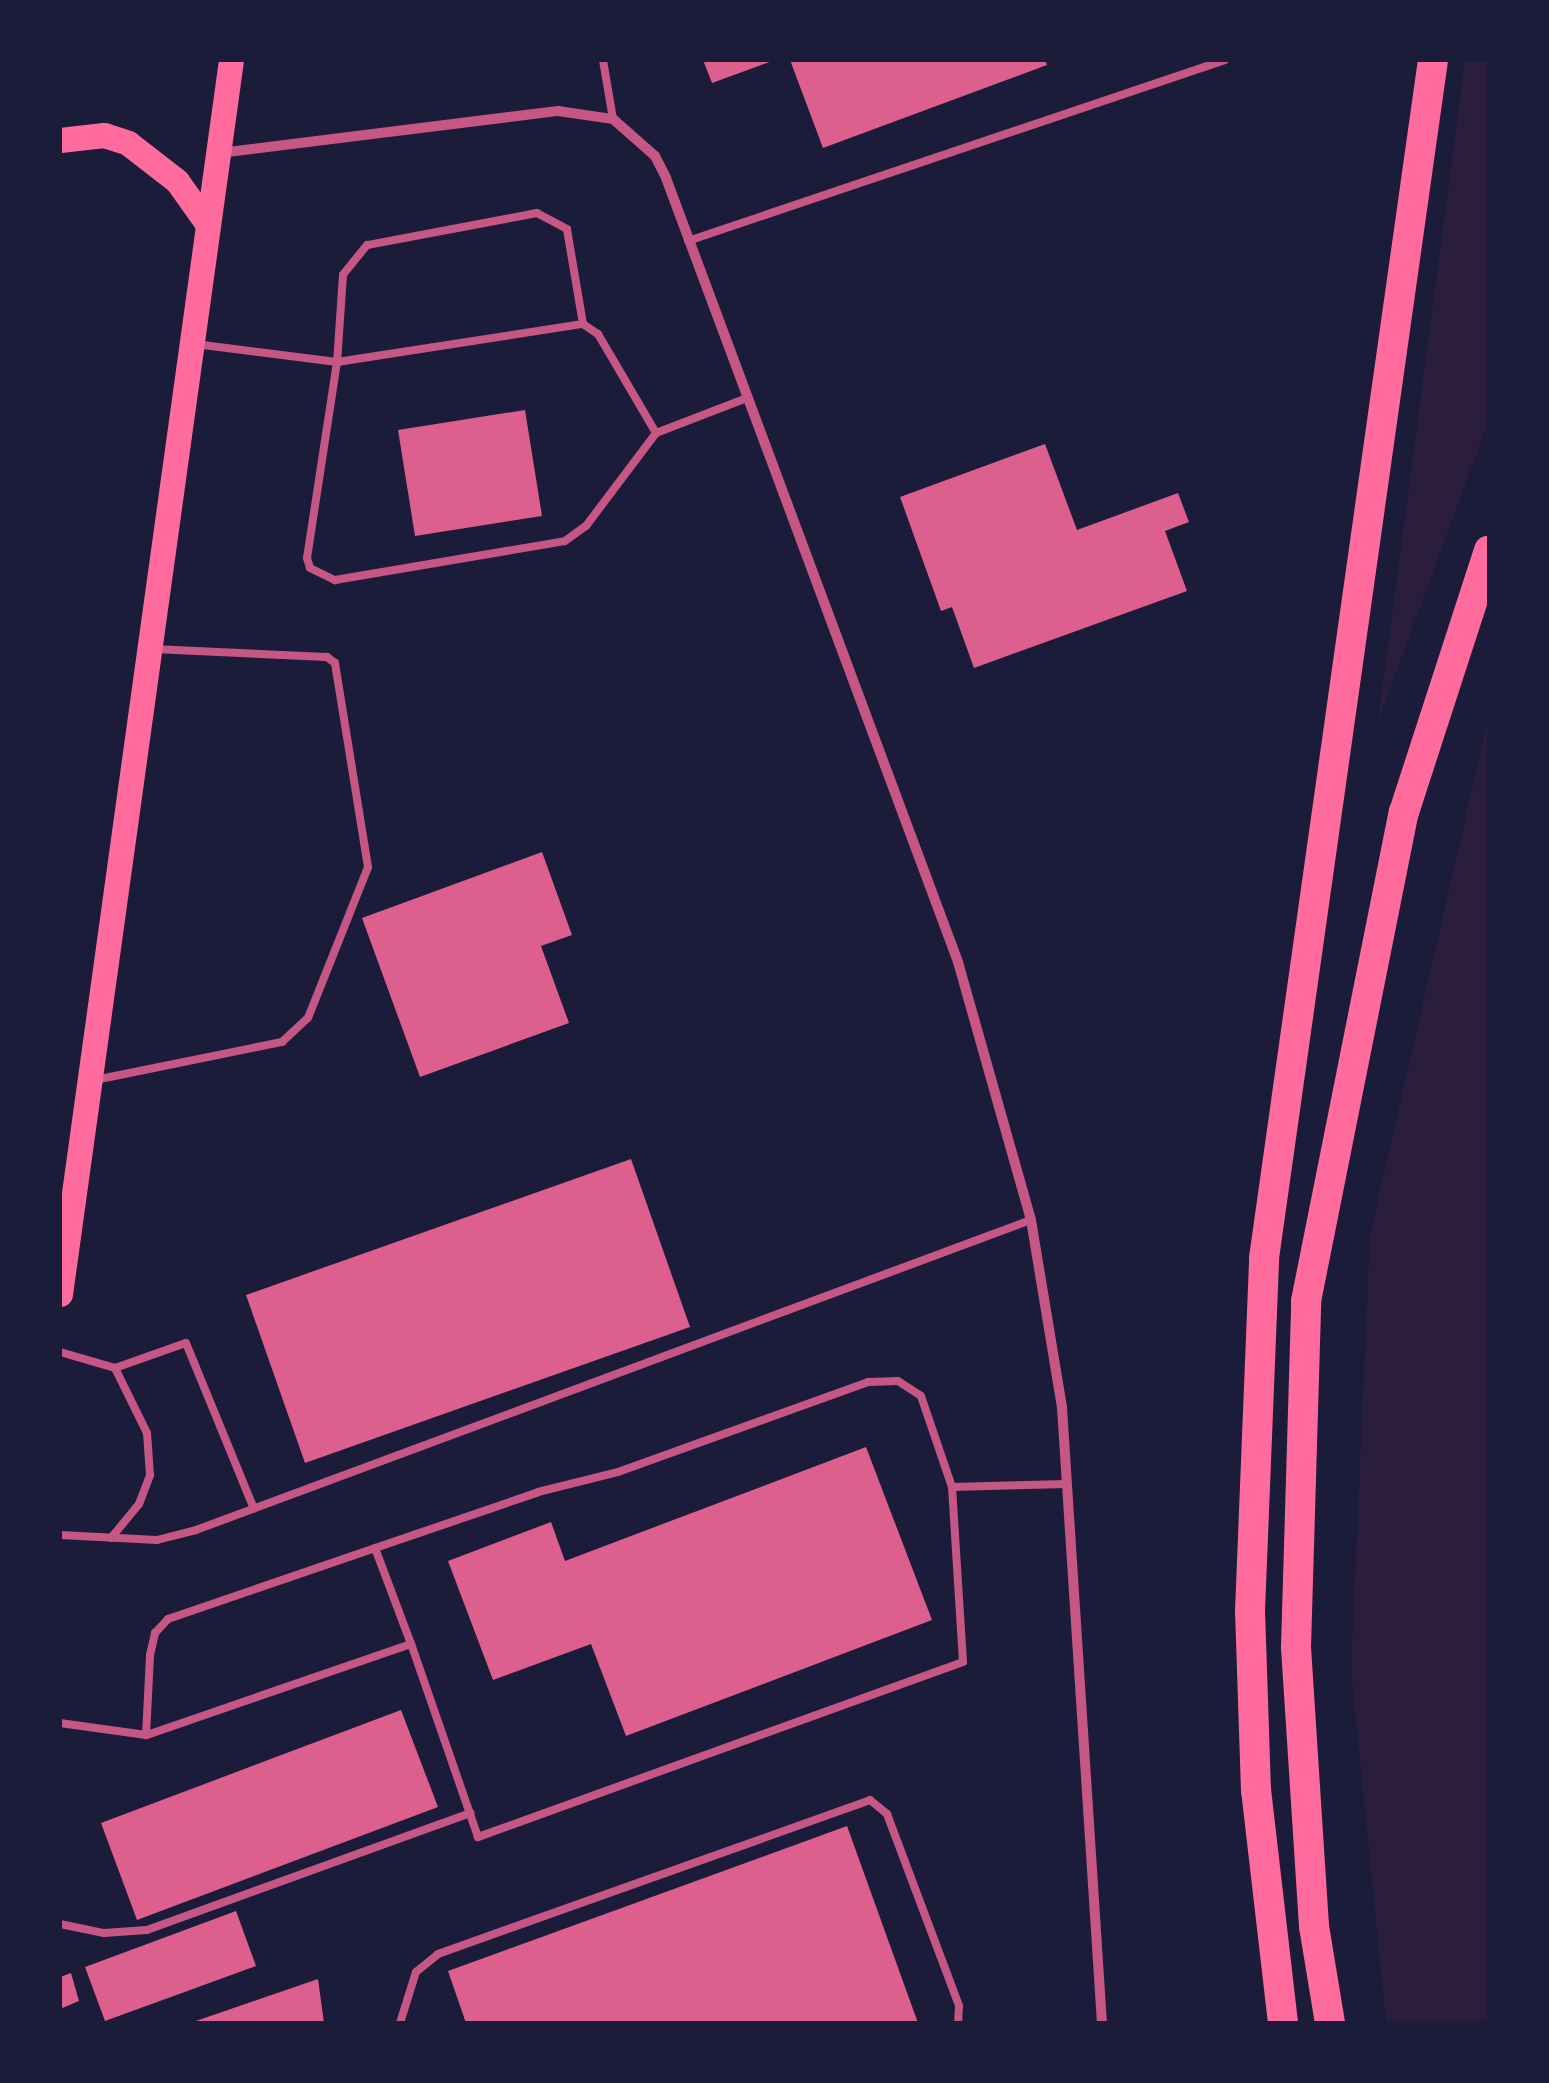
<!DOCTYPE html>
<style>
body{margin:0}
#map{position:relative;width:1549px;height:2083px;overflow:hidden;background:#1b1b3a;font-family:"Work Sans",sans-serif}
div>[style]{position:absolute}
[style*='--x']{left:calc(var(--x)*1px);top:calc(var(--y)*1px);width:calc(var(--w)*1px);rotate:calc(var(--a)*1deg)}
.green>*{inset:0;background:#2a1e3b}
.building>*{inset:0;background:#dd5f8e}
.service>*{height:8px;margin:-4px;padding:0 4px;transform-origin:4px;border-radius:4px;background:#c65784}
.minor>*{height:10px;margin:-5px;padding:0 5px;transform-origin:5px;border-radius:5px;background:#c65784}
.primary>*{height:25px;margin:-12.5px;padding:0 12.5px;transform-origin:12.5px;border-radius:12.5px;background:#ff6b9d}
.motorway>*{height:30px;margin:-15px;padding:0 15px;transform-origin:15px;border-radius:15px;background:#ff6b9d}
span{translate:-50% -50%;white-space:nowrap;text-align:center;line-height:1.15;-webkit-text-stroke:8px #1b1b3a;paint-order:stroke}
.frame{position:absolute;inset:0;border:62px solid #1b1b3a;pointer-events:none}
</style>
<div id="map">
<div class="green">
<div style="clip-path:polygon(1465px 60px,1489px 60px,1489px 420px,1378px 722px)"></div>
<div style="clip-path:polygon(1489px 715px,1489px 2023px,1386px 2023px,1351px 1671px,1370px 1234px)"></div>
</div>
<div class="building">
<div style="clip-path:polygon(703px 60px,775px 60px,712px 83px)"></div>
<div style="clip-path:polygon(790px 60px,1045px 60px,1047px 65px,823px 148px)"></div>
<div style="clip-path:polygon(525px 410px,542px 516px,415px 536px,398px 430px)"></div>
<div style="clip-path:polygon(1045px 444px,1077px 530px,1178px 493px,1189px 522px,1165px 531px,1187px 591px,974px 668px,952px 607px,941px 611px,900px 497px)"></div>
<div style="clip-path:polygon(542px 852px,572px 935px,541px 946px,569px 1023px,420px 1077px,362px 918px)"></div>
<div style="clip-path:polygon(631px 1159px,690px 1327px,305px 1463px,246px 1295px)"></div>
<div style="clip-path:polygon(866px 1447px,932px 1620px,626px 1736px,591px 1644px,493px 1680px,448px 1561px,551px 1522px,565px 1561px)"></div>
<div style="clip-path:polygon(401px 1710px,438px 1807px,137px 1920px,101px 1823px)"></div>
<div style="clip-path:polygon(847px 1826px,918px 2023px,466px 2023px,448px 1971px)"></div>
<div style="clip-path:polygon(236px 1911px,256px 1966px,105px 2021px,85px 1967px)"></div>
<div style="clip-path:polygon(71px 1973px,79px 2001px,60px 2009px,60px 1977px)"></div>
<div style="clip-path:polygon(318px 1979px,324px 2023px,193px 2023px,193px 2022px)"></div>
</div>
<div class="service">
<div style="--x:603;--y:60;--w:60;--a:80.4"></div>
<div style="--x:688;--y:241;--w:567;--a:-18.63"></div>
<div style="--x:583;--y:324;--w:96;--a:-99.6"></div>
<div style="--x:567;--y:229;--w:34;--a:-152"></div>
<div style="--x:537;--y:213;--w:173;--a:169.3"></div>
<div style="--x:367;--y:245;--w:38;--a:129"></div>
<div style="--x:343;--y:275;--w:87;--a:93.9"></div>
<div style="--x:337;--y:362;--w:249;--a:-8.8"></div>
<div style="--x:583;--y:324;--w:18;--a:34"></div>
<div style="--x:598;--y:334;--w:115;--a:59.6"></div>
<div style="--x:195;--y:344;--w:143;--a:7.2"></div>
<div style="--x:337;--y:362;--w:198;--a:98.7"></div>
<div style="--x:307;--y:558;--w:10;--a:73"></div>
<div style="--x:310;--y:568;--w:28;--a:26"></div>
<div style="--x:335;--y:580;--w:233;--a:-9.6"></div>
<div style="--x:565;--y:541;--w:26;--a:-36"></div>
<div style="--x:586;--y:526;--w:116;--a:-53"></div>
<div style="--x:656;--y:433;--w:94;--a:-21.1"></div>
<div style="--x:95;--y:1080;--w:191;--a:-11.5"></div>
<div style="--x:282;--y:1042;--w:35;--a:-43"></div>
<div style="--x:308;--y:1018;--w:162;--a:-68.3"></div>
<div style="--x:368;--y:867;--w:207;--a:-99.2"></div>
<div style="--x:335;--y:663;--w:10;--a:-143"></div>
<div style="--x:327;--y:657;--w:174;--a:-177.4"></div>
<div style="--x:60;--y:1352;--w:57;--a:16.2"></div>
<div style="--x:115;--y:1368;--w:75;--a:-19.4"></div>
<div style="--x:186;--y:1343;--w:179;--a:67.7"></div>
<div style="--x:952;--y:1487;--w:175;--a:86.4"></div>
<div style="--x:963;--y:1662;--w:516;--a:160.16"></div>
<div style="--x:478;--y:1837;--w:204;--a:-109.1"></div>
<div style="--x:411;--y:1644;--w:280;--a:161"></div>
<div style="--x:146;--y:1735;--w:80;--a:-87.1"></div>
<div style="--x:150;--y:1655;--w:23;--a:-77"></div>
<div style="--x:155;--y:1633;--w:19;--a:-47"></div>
<div style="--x:168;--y:1619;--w:391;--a:-18.9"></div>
<div style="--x:538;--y:1492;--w:82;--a:-14"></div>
<div style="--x:618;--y:1472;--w:266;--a:-19.8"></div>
<div style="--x:868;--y:1382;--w:30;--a:-2"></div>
<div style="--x:898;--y:1381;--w:27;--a:33"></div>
<div style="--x:921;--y:1396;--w:96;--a:71.2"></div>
<div style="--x:952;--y:1487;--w:115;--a:-1.5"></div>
<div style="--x:60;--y:1535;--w:97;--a:3"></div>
<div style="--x:157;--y:1540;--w:40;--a:-14.4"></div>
<div style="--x:196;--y:1530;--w:891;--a:-20.37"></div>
<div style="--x:111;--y:1538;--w:44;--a:-50.5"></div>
<div style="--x:139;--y:1504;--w:31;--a:-69"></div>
<div style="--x:150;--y:1475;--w:42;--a:-94.1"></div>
<div style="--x:147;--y:1433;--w:72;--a:-116.2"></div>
<div style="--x:375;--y:1548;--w:103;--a:69.4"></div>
<div style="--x:60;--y:1723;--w:87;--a:7.9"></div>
<div style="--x:60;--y:1924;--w:45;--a:11.6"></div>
<div style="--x:104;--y:1933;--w:43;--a:-4"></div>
<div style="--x:147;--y:1930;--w:344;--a:-19.9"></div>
<div style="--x:400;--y:2023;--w:53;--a:-72.6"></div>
<div style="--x:416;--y:1972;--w:28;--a:-39"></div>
<div style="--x:438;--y:1954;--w:459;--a:-19.6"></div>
<div style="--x:870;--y:1800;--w:22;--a:39"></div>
<div style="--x:887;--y:1814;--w:205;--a:69.4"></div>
<div style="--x:959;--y:2006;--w:17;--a:93"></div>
</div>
<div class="minor">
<div style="--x:220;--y:153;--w:341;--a:-7.1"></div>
<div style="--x:558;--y:111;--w:56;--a:8.3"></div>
<div style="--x:613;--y:119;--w:56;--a:41.4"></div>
<div style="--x:655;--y:156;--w:25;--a:63"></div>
<div style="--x:666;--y:178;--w:837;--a:69.57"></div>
<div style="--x:958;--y:962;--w:268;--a:74.2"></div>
<div style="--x:1031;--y:1220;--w:191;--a:80.6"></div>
<div style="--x:1062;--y:1408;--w:616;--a:86.28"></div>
</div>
<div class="primary">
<div style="--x:60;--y:140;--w:44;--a:-6.5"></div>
<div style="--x:104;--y:135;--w:25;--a:18"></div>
<div style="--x:128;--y:143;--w:62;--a:37.8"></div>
<div style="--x:177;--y:181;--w:50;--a:54.7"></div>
<div style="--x:60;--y:1294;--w:1246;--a:-82.11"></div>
</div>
<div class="motorway">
<div style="--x:1283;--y:2023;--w:234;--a:-96.6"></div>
<div style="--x:1256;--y:1791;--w:180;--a:-91.9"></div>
<div style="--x:1250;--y:1611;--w:353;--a:-87.7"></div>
<div style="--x:1264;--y:1258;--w:1210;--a:-81.97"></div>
<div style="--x:1330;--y:2023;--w:98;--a:-99.4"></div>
<div style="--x:1314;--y:1926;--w:280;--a:-93.7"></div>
<div style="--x:1296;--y:1647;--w:346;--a:-88.3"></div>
<div style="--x:1306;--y:1301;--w:499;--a:-78.7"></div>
<div style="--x:1404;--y:812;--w:275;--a:-72"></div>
</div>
<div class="frame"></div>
</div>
